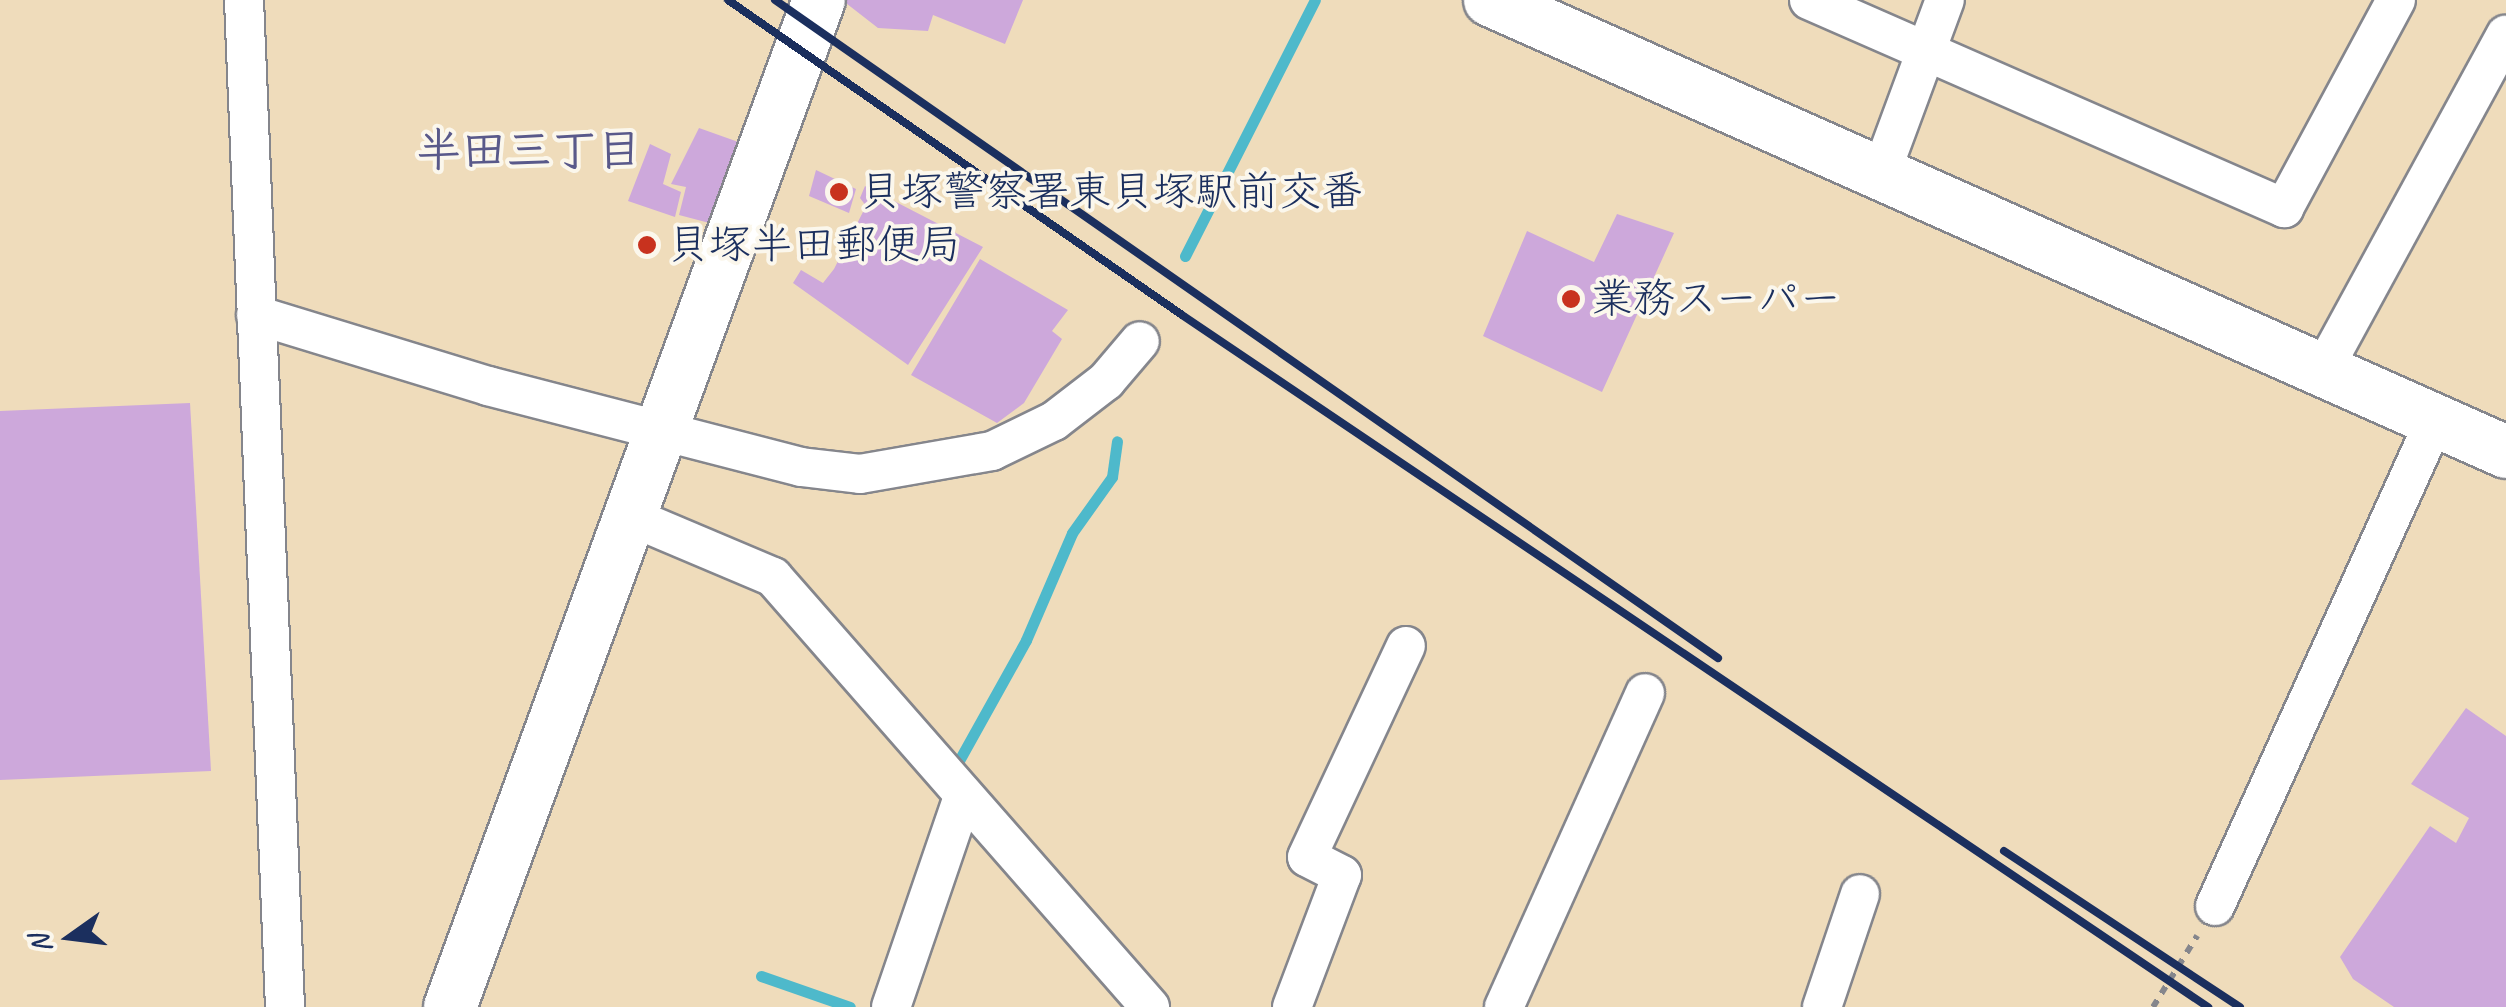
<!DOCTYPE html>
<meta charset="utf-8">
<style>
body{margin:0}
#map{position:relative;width:2506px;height:1007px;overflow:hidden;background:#efdcbb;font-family:Caveat,"Klee One",sans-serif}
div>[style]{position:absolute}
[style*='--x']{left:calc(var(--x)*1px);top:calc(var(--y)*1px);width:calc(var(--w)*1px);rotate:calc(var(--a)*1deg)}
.stream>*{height:11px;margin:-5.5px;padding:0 5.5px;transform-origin:5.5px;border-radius:5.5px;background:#4eb9cb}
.building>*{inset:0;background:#cda8db}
.path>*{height:6px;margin-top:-3px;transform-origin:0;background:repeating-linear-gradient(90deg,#85868c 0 8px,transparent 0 16px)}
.roads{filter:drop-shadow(2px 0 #85868c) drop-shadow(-2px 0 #85868c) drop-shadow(0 2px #85868c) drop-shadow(0 -2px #85868c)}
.street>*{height:38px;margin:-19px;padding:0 19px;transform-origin:19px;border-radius:19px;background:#fff}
.secondary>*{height:52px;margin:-26px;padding:0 26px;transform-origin:26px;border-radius:26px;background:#fff}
.rail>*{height:8px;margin:-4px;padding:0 4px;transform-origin:4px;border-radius:4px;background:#1b2f5e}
.dots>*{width:28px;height:28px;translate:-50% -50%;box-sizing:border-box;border:5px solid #fbf7ec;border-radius:50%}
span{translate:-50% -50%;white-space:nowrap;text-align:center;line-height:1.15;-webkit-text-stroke:8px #fbf7ec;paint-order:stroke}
.poi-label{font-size:42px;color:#1b2f5e}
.left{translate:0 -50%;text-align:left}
.neighbourhood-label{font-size:45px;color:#59598a;font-weight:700}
.north{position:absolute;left:20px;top:887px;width:100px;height:100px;-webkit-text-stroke:8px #fbf7ec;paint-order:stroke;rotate:256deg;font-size:28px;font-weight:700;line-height:40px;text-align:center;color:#1b2f5e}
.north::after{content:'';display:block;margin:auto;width:35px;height:45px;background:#1b2f5e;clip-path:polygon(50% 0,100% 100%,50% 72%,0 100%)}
</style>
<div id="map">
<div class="stream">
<div style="--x:1185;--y:256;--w:287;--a:-63.1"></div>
<div style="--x:956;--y:766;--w:144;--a:-60.9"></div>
<div style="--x:1026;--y:640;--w:116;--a:-66.7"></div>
<div style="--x:1072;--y:533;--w:69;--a:-54.5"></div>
<div style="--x:1112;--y:477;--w:36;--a:-82"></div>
<div style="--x:761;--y:976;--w:94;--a:19.2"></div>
</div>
<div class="building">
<div style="clip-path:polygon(842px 0,1023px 0,1005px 44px,933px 15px,928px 31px,878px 28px)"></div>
<div style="clip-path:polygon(699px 128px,744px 144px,717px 225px,679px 215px,686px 187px,671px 184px)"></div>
<div style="clip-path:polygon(650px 144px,671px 154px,663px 184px,681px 192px,675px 217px,628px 201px)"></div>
<div style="clip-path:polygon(816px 170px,856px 189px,849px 213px,809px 196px)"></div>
<div style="clip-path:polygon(865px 186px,983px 247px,908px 365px,793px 283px,801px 270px,823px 283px,834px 269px,866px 206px,860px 198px)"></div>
<div style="clip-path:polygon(1617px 214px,1674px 233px,1602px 392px,1483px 336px,1527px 231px,1594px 262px)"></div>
<div style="clip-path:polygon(980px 259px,1068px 310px,1052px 331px,1062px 339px,1024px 403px,997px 423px,911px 375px)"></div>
<div style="clip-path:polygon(190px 403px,211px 771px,0 780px,0 411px)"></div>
<div style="clip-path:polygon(2466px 708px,2506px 736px,2506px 1007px,2394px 1007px,2353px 979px,2340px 957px,2430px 826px,2456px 843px,2469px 818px,2411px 784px)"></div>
</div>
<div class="path">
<div style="--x:2153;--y:1007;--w:84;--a:-58.2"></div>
</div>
<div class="roads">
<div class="street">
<div style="--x:244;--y:0;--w:1008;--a:87.67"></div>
<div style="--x:1809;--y:0;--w:519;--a:23.65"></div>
<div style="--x:2284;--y:208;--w:236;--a:-61.7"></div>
<div style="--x:1882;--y:170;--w:181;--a:-69.7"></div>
<div style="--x:256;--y:315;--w:243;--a:17"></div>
<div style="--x:488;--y:386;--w:323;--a:14.5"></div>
<div style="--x:801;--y:467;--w:59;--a:6.8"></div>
<div style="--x:860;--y:474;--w:134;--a:-9.9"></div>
<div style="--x:992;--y:451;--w:69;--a:-25.8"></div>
<div style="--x:1054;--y:421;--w:66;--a:-37.6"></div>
<div style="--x:1106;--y:381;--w:52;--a:-49.6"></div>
<div style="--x:2323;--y:370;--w:382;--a:-61.4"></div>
<div style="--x:631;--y:517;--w:154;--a:22.9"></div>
<div style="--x:773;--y:577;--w:572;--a:48.76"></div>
<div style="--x:2215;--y:906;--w:533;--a:-65.64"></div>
<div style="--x:891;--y:1007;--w:219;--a:-71.1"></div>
<div style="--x:1292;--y:1007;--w:141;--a:-69.3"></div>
<div style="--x:1342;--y:875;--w:39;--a:-153"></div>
<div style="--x:1307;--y:857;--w:233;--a:-64.9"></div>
<div style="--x:1504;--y:1007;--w:344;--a:-65.8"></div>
<div style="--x:1822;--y:1007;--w:119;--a:-71.4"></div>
</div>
<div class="secondary">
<div style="--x:1490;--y:0;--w:1112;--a:23.98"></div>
<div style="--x:450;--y:1007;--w:1072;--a:-69.88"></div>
</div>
</div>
<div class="rail">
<div style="--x:728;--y:0;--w:553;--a:34.75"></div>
<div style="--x:1182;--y:315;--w:1238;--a:34"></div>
<div style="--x:775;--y:0;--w:1150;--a:34.91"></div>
<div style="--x:2004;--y:851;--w:283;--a:33.5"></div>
</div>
<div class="dots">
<div style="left:839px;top:192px;background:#c8321e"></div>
<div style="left:647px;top:245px;background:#c8321e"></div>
<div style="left:1571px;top:299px;background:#c8321e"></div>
</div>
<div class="poi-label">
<span class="left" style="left:859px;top:192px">貝塚警察署東貝塚駅前交番</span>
<span class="left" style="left:667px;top:245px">貝塚半田郵便局</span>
<span class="left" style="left:1591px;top:299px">業務スーパー</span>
</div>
<div class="neighbourhood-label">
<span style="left:529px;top:151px">半田三丁目</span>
</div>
<div class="north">N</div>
</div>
